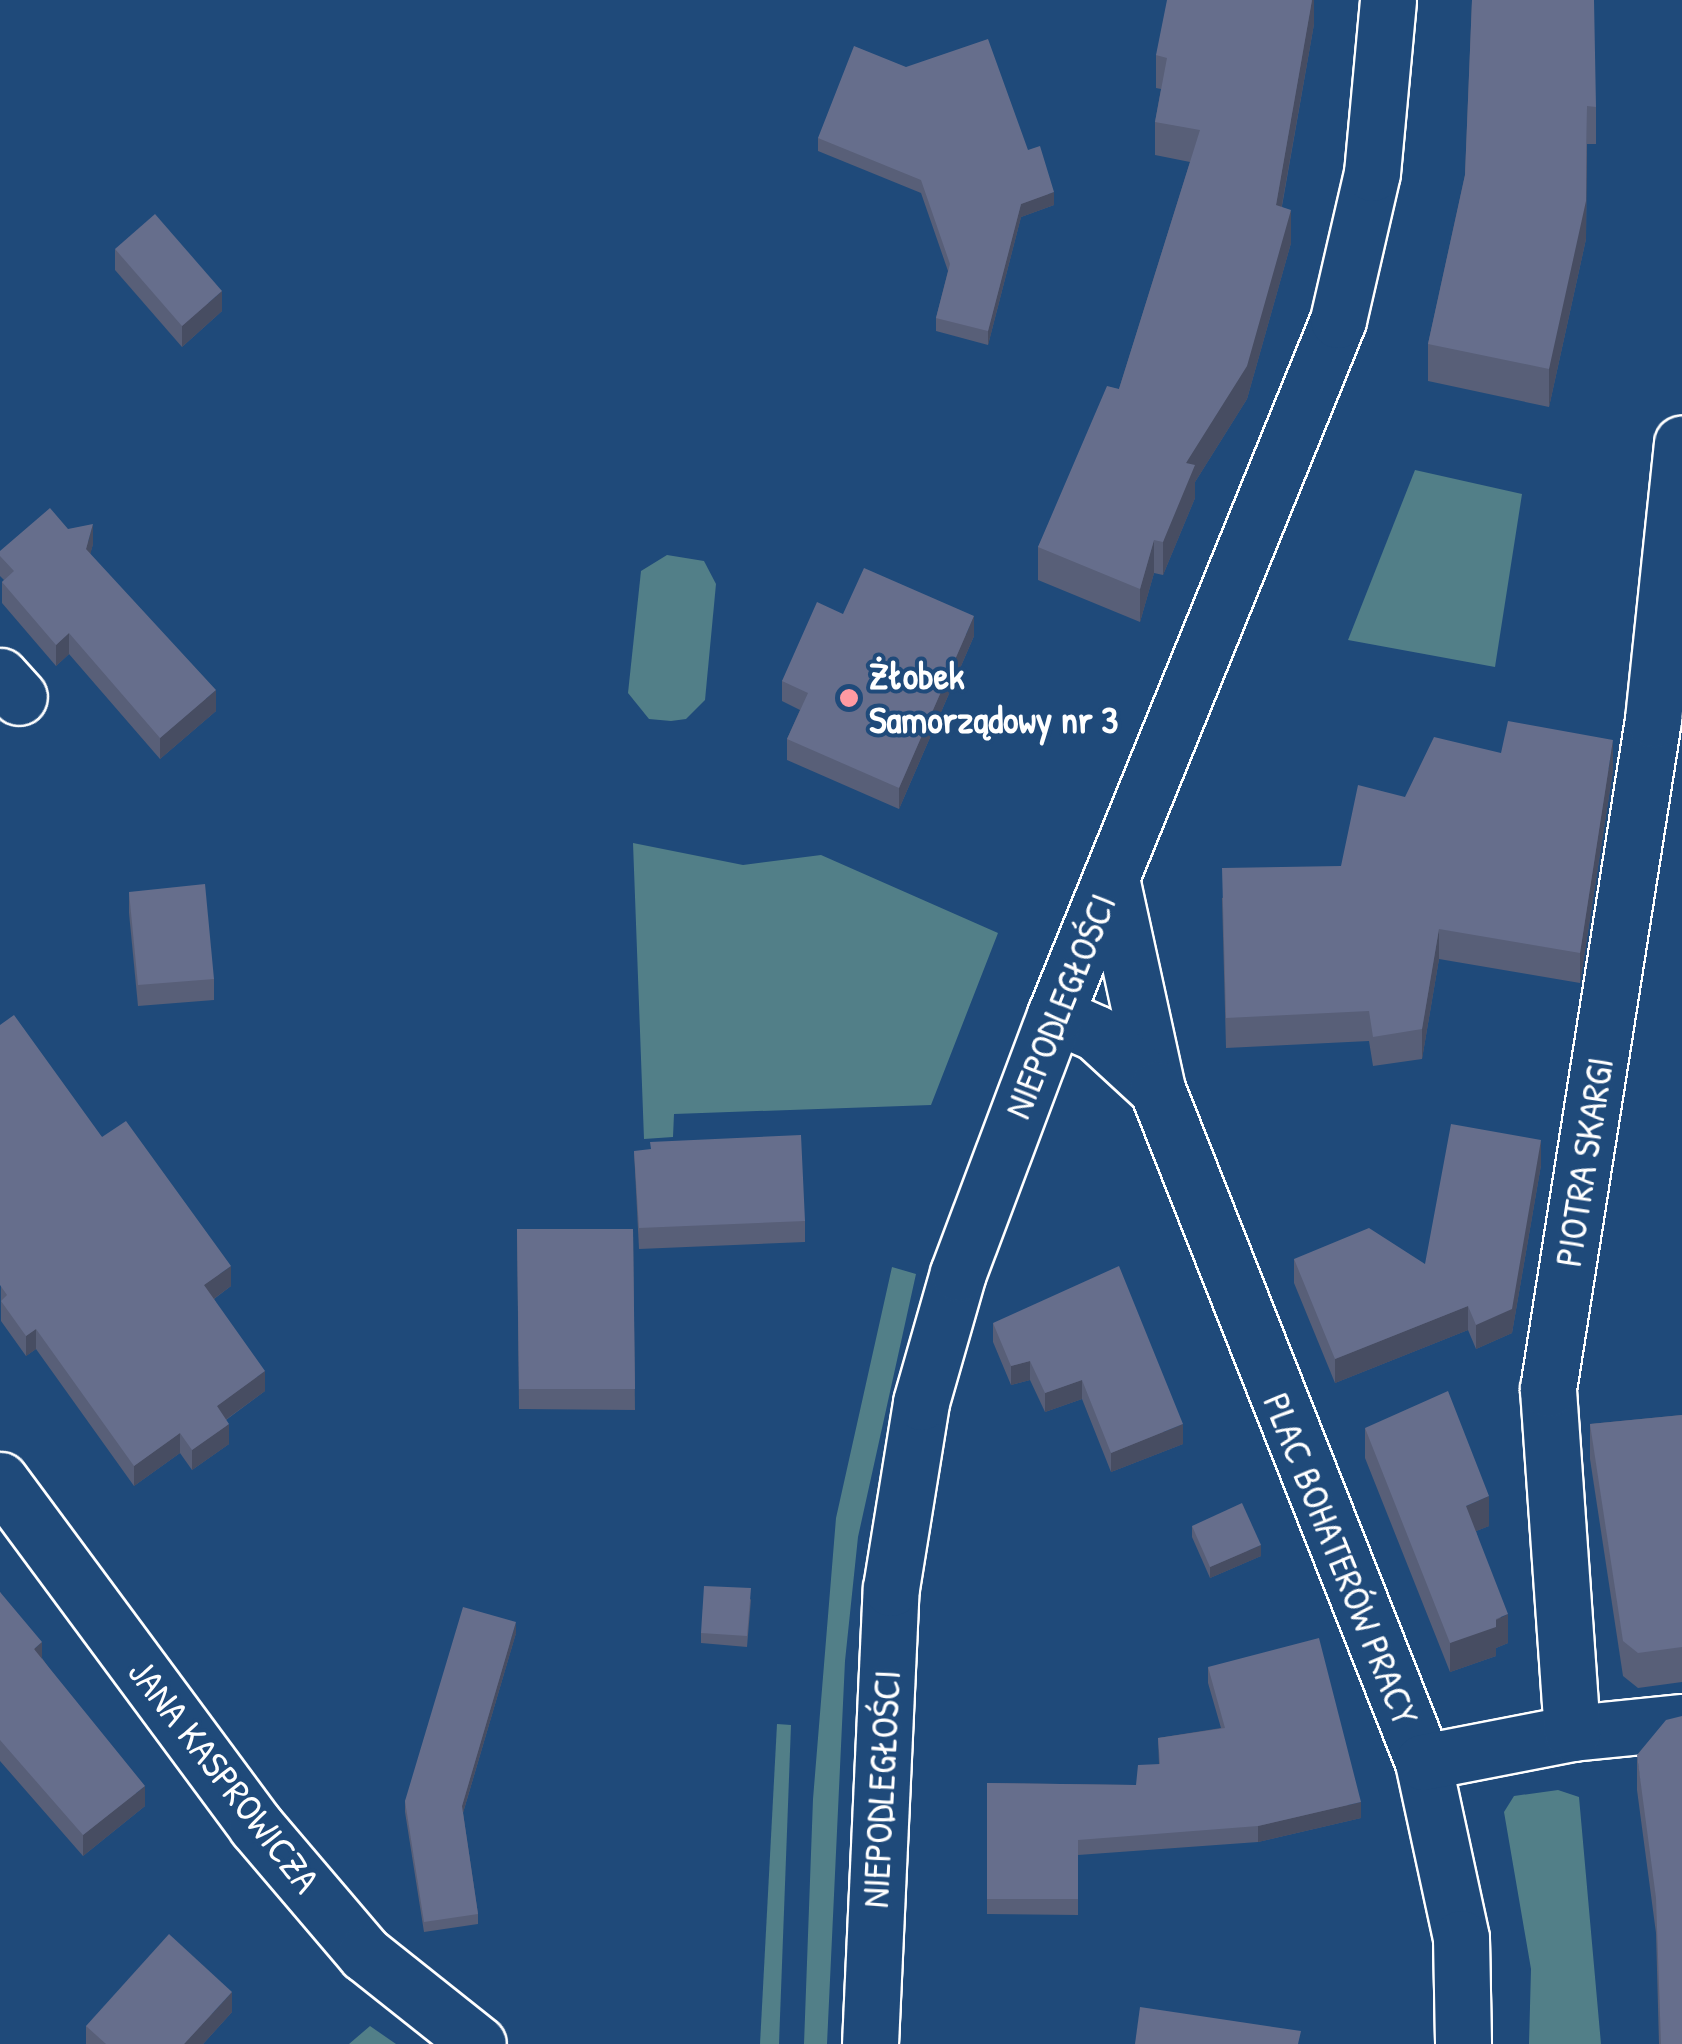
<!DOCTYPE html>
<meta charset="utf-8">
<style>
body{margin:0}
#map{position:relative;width:1682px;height:2044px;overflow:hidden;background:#1f4a7a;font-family:"Patrick Hand",sans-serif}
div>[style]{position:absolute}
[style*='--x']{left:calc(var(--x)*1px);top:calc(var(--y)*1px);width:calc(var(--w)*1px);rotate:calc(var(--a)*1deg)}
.green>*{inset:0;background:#527f88}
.roads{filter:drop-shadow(2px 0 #fff) drop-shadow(-2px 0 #fff) drop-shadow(0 2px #fff) drop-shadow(0 -2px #fff)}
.street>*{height:55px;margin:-27.5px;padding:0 27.5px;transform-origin:27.5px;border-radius:27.5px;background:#1f4a7a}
.secondary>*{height:55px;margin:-27.5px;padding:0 27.5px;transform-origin:27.5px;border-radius:27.5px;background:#1f4a7a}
.wall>*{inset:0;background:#585f78}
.shaded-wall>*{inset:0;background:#474d62}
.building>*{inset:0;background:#666e8c}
.dots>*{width:28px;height:28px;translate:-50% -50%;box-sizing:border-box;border:5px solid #1f4a7a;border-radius:50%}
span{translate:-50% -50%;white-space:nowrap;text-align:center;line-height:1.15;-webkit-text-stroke:8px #1f4a7a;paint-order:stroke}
.poi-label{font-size:38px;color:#fff;font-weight:700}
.left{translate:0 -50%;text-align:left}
.street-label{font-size:38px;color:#fff}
</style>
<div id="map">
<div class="green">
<div style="clip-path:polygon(1415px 470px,1522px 494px,1495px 667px,1348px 640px)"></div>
<div style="clip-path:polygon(667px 555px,704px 561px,716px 584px,705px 700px,686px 719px,671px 721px,649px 719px,628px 693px,641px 571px)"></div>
<div style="clip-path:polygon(633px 843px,743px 865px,821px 855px,998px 933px,931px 1105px,674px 1114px,673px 1137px,644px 1139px)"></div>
<div style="clip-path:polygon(892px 1267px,916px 1274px,858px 1537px,845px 1661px,827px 2044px,804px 2044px,813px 1799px,836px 1518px)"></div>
<div style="clip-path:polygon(777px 1724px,791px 1725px,779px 2044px,760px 2044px)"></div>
<div style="clip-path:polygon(1558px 1790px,1579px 1797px,1601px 2044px,1529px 2044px,1531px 1969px,1504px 1812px,1514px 1796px)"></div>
<div style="clip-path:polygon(370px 2026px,396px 2044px,349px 2044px)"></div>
</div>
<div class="roads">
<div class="street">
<div style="--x:0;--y:676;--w:28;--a:48"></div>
<div style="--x:1111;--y:878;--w:216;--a:77.7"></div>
<div style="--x:1055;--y:1015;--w:45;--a:23.7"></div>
<div style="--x:1096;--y:1033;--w:83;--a:42.6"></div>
<div style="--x:1157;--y:1089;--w:724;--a:68.43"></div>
<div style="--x:1423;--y:1762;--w:180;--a:77.8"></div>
<div style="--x:1461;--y:1938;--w:106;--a:88.9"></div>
<div style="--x:0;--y:1480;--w:430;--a:53.5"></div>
<div style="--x:256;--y:1826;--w:168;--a:49.6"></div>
<div style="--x:365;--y:1954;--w:144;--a:38.5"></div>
<div style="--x:1572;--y:1733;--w:111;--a:-5.7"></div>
<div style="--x:1423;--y:1762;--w:152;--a:-11"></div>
<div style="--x:1572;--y:1733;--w:345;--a:-94"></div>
<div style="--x:1548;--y:1389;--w:678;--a:-81.09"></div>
<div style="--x:1653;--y:719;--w:277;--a:-84"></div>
</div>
<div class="secondary">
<div style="--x:870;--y:2044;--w:456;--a:-87.4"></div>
<div style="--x:891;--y:1588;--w:188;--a:-80.8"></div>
<div style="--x:921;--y:1402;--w:134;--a:-74"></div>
<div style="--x:958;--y:1273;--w:276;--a:-69.4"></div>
<div style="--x:1055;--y:1015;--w:750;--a:-67.84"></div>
<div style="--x:1338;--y:320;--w:151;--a:-77"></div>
<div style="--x:1372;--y:173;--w:174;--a:-84.7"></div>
</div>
</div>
<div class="wall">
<div style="clip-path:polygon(1314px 0,1314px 24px,1282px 206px,1291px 243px,1247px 399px,1195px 482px,1195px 498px,1163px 575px,1154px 573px,1140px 622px,1038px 580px,1038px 547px,1119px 389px,1190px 162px,1155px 155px,1155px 122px,1161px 89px,1156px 88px,1156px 55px)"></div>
<div style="clip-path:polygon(1472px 0,1596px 107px,1596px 144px,1587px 144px,1586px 239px,1549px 407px,1428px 381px,1428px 344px,1465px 175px)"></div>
<div style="clip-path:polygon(818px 138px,1028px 150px,1054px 205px,1021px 217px,988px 345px,936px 331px,936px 318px,948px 271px,921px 193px,818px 151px)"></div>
<div style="clip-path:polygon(115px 249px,222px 311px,182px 347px,115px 270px)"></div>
<div style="clip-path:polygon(68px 529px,93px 544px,90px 554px,216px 711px,160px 759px,69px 654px,56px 666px,2px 603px,2px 582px,4px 580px,0 576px,0 551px)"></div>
<div style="clip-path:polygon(843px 614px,974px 636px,899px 809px,787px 760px,787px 739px,800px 710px,782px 701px,782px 681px)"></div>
<div style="clip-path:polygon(1501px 753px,1613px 770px,1580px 983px,1439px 959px,1422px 1059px,1373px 1066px,1369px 1041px,1226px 1048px,1222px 898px,1341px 866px,1405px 797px)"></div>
<div style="clip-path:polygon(129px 892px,214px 979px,214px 1000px,138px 1006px,129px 913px)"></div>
<div style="clip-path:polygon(0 1025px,102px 1137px,231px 1286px,214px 1299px,265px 1391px,226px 1420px,229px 1444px,192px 1470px,180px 1453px,134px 1486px,36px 1349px,26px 1356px,1px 1321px)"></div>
<div style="clip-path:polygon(634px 1151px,805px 1221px,805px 1242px,639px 1249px)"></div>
<div style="clip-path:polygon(1541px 1165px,1512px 1333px,1476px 1349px,1468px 1330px,1335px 1383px,1294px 1283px,1294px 1259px,1425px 1264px)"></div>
<div style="clip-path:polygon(517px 1229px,633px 1229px,635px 1410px,519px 1409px)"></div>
<div style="clip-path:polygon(993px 1323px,1183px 1444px,1111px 1472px,1082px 1399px,1045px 1412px,1030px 1380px,1011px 1385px,993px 1342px)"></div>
<div style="clip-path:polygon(1682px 1415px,1682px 1682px,1638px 1688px,1623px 1676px,1590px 1459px,1590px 1424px)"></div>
<div style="clip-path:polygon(1365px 1428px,1489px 1526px,1476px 1531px,1508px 1643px,1496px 1648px,1496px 1656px,1450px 1672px,1365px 1458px)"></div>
<div style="clip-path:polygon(1192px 1526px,1261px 1556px,1210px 1578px,1192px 1537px)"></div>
<div style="clip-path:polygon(0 1592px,42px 1658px,145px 1806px,83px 1856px,0 1761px)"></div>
<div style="clip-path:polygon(751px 1599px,747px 1647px,701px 1643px,701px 1633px)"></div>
<div style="clip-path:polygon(516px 1633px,463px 1813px,478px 1914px,478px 1924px,424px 1932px,405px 1812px,405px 1801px)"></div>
<div style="clip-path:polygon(1208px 1667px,1361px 1818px,1258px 1842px,1078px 1855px,1078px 1915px,987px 1914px,987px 1783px,1136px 1785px,1159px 1764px,1158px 1738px,1221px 1728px,1208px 1683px)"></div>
<div style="clip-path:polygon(1637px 1755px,1682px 2044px,1659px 2044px,1656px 1933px,1637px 1790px)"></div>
<div style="clip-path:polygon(232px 2012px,203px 2044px,86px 2044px,86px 2026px)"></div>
</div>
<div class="shaded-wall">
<div style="clip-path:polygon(1312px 0,1314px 0,1314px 24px,1276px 238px,1276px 205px)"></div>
<div style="clip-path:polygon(1587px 106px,1586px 239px,1549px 407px,1549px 369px)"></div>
<div style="clip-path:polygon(1054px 192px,1054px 205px,1021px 217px,988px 345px,988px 331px,1021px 204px)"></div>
<div style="clip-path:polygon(1291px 210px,1291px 243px,1247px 399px,1195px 482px,1195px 498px,1163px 575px,1163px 542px,1186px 463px)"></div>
<div style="clip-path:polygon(222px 291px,222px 311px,182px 347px,182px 326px)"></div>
<div style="clip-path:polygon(93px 524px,93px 544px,86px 570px,86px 549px)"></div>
<div style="clip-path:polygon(1154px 540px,1154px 573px,1140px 622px,1140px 589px)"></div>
<div style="clip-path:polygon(974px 616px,974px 636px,899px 809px,899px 788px)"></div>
<div style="clip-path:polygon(69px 633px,69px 654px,56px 666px,56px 645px)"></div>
<div style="clip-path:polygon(216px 690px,216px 711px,160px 759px,160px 738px)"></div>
<div style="clip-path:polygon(1613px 740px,1613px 770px,1580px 983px,1580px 953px)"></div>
<div style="clip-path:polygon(1439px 929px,1439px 959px,1422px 1059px,1422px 1029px)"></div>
<div style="clip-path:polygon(1541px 1140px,1541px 1165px,1512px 1333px,1476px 1349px,1476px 1325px)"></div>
<div style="clip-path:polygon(231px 1266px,231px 1286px,204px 1306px,204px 1285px)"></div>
<div style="clip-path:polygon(1468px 1306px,1468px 1330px,1335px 1383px,1335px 1359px)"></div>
<div style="clip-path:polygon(36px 1329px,36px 1349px,26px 1356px,26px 1336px)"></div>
<div style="clip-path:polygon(1030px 1361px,1030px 1380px,1011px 1385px,1011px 1366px)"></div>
<div style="clip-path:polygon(265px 1371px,265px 1391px,217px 1426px,217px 1406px)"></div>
<div style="clip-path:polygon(1082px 1380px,1082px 1399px,1045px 1412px,1045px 1393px)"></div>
<div style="clip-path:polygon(229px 1424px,229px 1444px,192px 1470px,192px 1450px)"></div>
<div style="clip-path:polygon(1183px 1424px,1183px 1444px,1111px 1472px,1111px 1453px)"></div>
<div style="clip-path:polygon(180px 1433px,180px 1453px,134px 1486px,134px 1466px)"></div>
<div style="clip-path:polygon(1489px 1496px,1489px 1526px,1466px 1535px,1466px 1506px)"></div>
<div style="clip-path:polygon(1261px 1545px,1261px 1556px,1210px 1578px,1210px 1567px)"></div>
<div style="clip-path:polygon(1508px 1614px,1508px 1643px,1496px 1648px,1496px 1656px,1450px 1672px,1450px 1643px)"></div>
<div style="clip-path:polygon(516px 1622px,516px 1633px,462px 1816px,462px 1806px)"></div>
<div style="clip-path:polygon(42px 1642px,42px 1663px,34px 1649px)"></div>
<div style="clip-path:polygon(145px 1786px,145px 1806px,83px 1856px,83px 1835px)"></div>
<div style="clip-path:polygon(1361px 1802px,1361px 1818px,1258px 1842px,1258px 1826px)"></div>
<div style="clip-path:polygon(232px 1992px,232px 2012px,203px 2044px,184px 2044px)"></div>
</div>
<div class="building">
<div style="clip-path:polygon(1167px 0,1312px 0,1276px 205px,1291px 210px,1247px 366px,1186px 463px,1195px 465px,1163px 542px,1154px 540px,1140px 589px,1038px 547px,1107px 386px,1119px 389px,1200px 130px,1155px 122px,1167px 58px,1156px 55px)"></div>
<div style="clip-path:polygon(1472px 0,1594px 0,1596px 107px,1587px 106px,1586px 201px,1549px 369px,1428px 344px,1465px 175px)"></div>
<div style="clip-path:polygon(988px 39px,1028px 150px,1040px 146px,1054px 192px,1021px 204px,988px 331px,936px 318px,950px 264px,921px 180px,818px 138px,854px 46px,906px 67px)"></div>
<div style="clip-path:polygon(155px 214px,222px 291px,182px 326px,115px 249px)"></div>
<div style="clip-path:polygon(50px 508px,68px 529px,93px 524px,86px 549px,216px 690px,160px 738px,69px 633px,56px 645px,2px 582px,14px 571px,0 556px,0 551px)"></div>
<div style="clip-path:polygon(864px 568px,974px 616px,899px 788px,787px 739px,808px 693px,782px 681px,817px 602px,843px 614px)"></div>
<div style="clip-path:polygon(1508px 721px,1613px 740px,1580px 953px,1439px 929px,1422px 1029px,1373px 1037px,1369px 1011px,1226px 1018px,1222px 868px,1341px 866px,1358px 785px,1405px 797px,1434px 737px,1501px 753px)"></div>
<div style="clip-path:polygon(205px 884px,214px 979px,138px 985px,129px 892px)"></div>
<div style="clip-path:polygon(14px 1015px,102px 1137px,126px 1121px,231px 1266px,204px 1285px,265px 1371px,217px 1406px,229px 1424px,192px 1450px,180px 1433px,134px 1466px,36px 1329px,26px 1336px,1px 1301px,7px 1295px,0 1285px,0 1025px)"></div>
<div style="clip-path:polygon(1451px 1124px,1541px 1140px,1512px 1309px,1476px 1325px,1468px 1306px,1335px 1359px,1294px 1259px,1369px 1228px,1425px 1264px)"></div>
<div style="clip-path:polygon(801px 1135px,805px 1221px,639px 1228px,634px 1151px,651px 1149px,650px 1142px)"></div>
<div style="clip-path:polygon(517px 1229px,633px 1229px,635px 1389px,519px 1389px)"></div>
<div style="clip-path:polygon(1119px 1266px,1183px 1424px,1111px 1453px,1082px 1380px,1045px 1393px,1030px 1361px,1011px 1366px,993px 1323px)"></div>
<div style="clip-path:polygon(1448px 1391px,1489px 1496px,1466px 1506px,1508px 1614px,1496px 1619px,1496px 1627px,1450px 1643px,1365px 1428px)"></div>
<div style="clip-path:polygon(1682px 1415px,1682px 1647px,1638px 1653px,1623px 1641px,1590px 1424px)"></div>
<div style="clip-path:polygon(1242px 1503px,1261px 1545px,1210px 1567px,1192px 1526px)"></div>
<div style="clip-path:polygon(704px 1586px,751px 1588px,747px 1636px,701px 1633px)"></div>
<div style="clip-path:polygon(0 1592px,42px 1642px,34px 1649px,145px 1786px,83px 1835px,0 1740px)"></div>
<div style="clip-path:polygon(463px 1607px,516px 1622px,462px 1806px,478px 1914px,424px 1922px,405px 1801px)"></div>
<div style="clip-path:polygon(1319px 1638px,1361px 1802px,1258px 1826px,1078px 1840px,1078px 1899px,987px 1899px,987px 1783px,1136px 1785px,1138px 1765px,1160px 1764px,1158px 1738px,1225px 1728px,1208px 1667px)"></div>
<div style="clip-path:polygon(1682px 1716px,1682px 2044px,1661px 2044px,1656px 1898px,1637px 1755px,1666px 1720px)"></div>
<div style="clip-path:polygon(169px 1934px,232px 1992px,184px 2044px,106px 2044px,86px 2026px)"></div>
<div style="clip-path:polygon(1140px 2007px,1301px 2031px,1298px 2044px,1135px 2044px)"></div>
</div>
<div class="dots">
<div style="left:849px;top:698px;background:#ff9aa2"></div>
</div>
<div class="poi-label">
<span class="left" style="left:869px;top:698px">Żłobek<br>Samorządowy nr 3</span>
</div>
<div class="street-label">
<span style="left:1060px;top:1006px;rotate:-68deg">NIEPODLEGŁOŚCI</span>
<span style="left:1584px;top:1162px;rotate:-81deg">PIOTRA SKARGI</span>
<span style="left:1341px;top:1559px;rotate:68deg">PLAC BOHATERÓW PRACY</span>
<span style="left:224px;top:1776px;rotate:52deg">JANA KASPROWICZA</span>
<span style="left:881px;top:1789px;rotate:-87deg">NIEPODLEGŁOŚCI</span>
</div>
</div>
